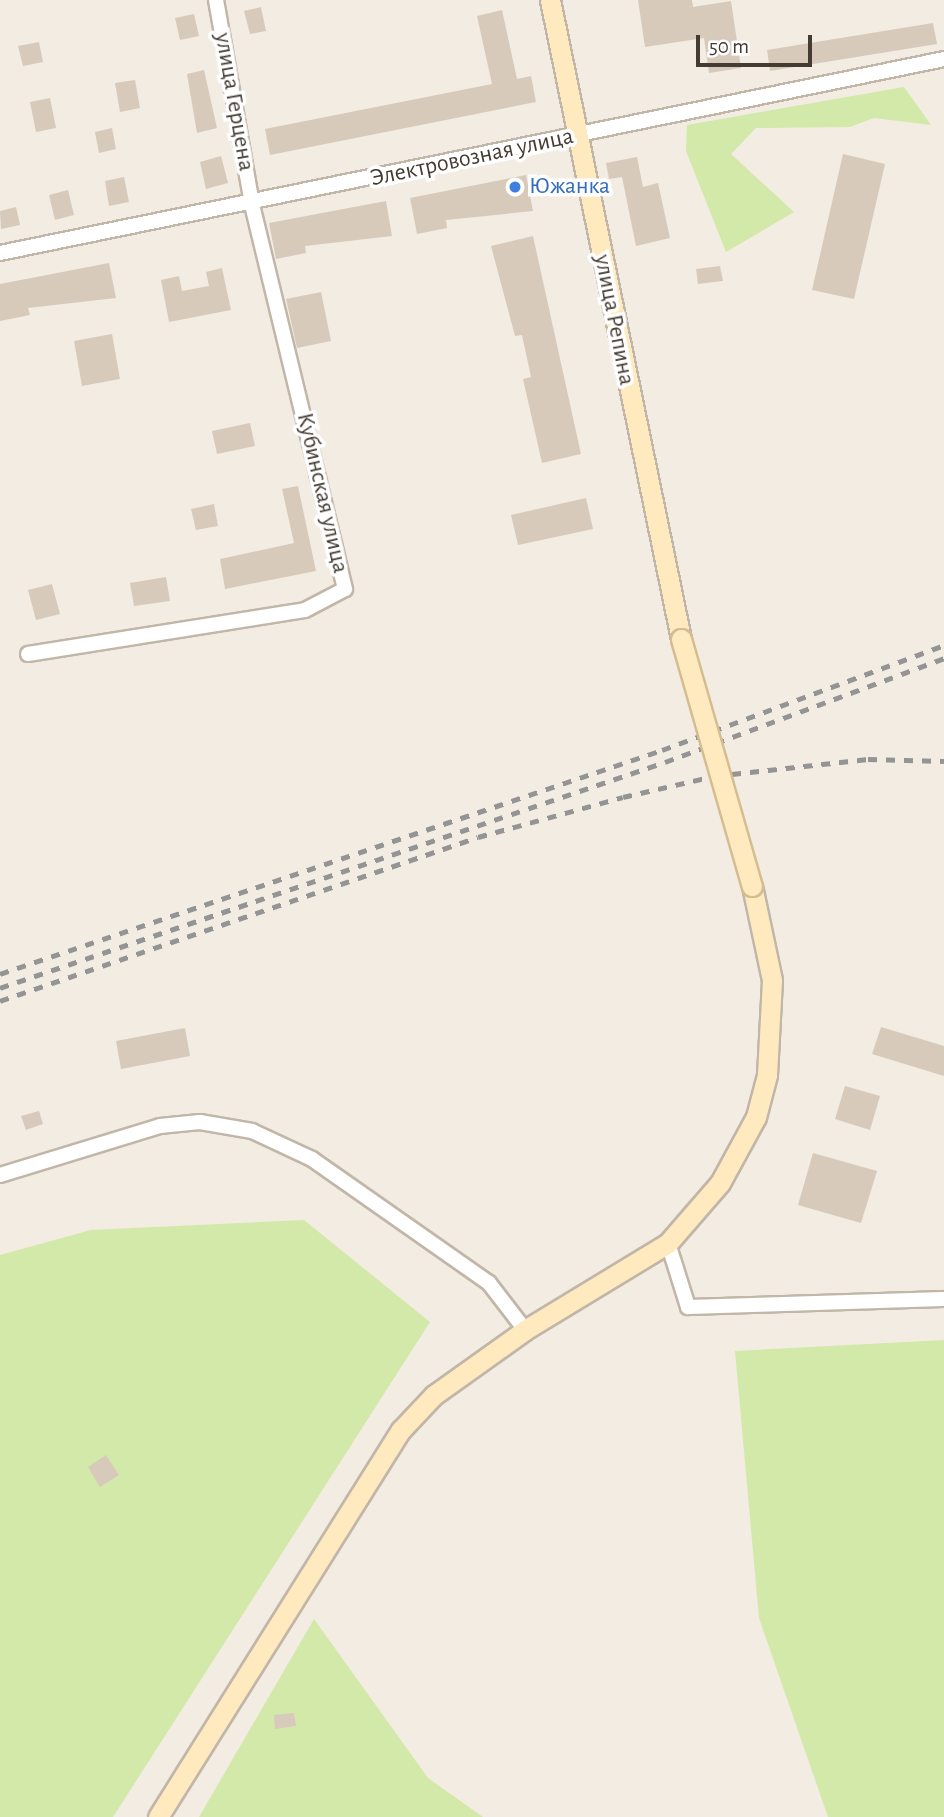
<!DOCTYPE html>
<meta charset="utf-8">
<style>
body{margin:0}
#map{position:relative;width:944px;height:1817px;overflow:hidden;background:#f2ece3;font-family:"Alegreya Sans",sans-serif}
div>[style]{position:absolute}
[style*='--x']{left:calc(var(--x)*1px);top:calc(var(--y)*1px);width:calc(var(--w)*1px);rotate:calc(var(--a)*1deg)}
.green>*{inset:0;background:#d2e9a9}
.building>*{inset:0;background:#d7cabb}
.roads{filter:drop-shadow(2px 0 #c1b6a8) drop-shadow(-2px 0 #c1b6a8) drop-shadow(0 2px #c1b6a8) drop-shadow(0 -2px #c1b6a8)}
.minor>*{height:14px;margin:-7px;padding:0 7px;transform-origin:7px;border-radius:7px;background:#fff}
.secondary>*{height:19px;margin:-9.5px;padding:0 9.5px;transform-origin:9.5px;border-radius:9.5px;background:#ffeac0}
.rail>*{height:4.5px;margin-top:-2.25px;transform-origin:0;background:repeating-linear-gradient(90deg,#949494 0 9px,transparent 0 18px)}
.bridges{filter:drop-shadow(2px 0 #d4bd90) drop-shadow(-2px 0 #d4bd90) drop-shadow(0 2px #d4bd90) drop-shadow(0 -2px #d4bd90)}
.secondary-bridge>*{height:19px;margin:-9.5px;padding:0 9.5px;transform-origin:9.5px;border-radius:9.5px;background:#ffeac0}
.dots>*{width:19px;height:19px;translate:-50% -50%;box-sizing:border-box;border:4px solid #fff;border-radius:50%}
span{translate:-50% -50%;white-space:nowrap;text-align:center;line-height:1.15;-webkit-text-stroke:7px #fff;paint-order:stroke}
.street-label{font-size:24px;color:#443c33}
.shop-label{font-size:24px;color:#366cbe}
.left{translate:0 -50%;text-align:left}
.scale{position:absolute;left:696px;top:35px;width:116px;height:32px;box-sizing:border-box;border:4px solid #443c33;border-top:0;padding-left:9px;font-size:21px;line-height:24px;white-space:nowrap;color:#443c33;-webkit-text-stroke:5px #fff;paint-order:stroke}
</style>
<div id="map">
<div class="green">
<div style="clip-path:polygon(904px 87px,931px 125px,874px 118px,850px 127px,756px 128px,731px 154px,794px 212px,726px 252px,686px 151px,687px 125px)"></div>
<div style="clip-path:polygon(304px 1220px,430px 1322px,113px 1817px,0 1817px,0 1255px,91px 1230px)"></div>
<div style="clip-path:polygon(944px 1340px,944px 1817px,828px 1817px,759px 1618px,735px 1351px)"></div>
<div style="clip-path:polygon(314px 1619px,428px 1778px,483px 1817px,199px 1817px)"></div>
</div>
<div class="building">
<div style="clip-path:polygon(638px 0,692px 0,693px 7px,731px 1px,741px 68px,709px 73px,704px 38px,645px 47px)"></div>
<div style="clip-path:polygon(261px 7px,266px 31px,250px 34px,244px 11px)"></div>
<div style="clip-path:polygon(502px 10px,517px 79px,531px 76px,536px 102px,270px 155px,265px 129px,492px 84px,477px 16px)"></div>
<div style="clip-path:polygon(194px 14px,199px 36px,180px 40px,175px 18px)"></div>
<div style="clip-path:polygon(933px 23px,937px 44px,770px 71px,767px 50px)"></div>
<div style="clip-path:polygon(39px 42px,43px 62px,23px 66px,18px 46px)"></div>
<div style="clip-path:polygon(204px 70px,217px 128px,197px 133px,187px 74px)"></div>
<div style="clip-path:polygon(135px 80px,140px 108px,120px 112px,115px 83px)"></div>
<div style="clip-path:polygon(50px 98px,56px 128px,36px 132px,30px 102px)"></div>
<div style="clip-path:polygon(112px 128px,116px 149px,99px 153px,95px 132px)"></div>
<div style="clip-path:polygon(843px 154px,885px 164px,854px 299px,812px 290px)"></div>
<div style="clip-path:polygon(221px 156px,228px 183px,206px 189px,200px 162px)"></div>
<div style="clip-path:polygon(637px 157px,643px 187px,658px 183px,670px 238px,636px 246px,622px 177px,609px 179px,606px 163px)"></div>
<div style="clip-path:polygon(526px 175px,533px 211px,446px 220px,447px 228px,417px 234px,410px 198px)"></div>
<div style="clip-path:polygon(124px 177px,129px 202px,109px 206px,105px 181px)"></div>
<div style="clip-path:polygon(68px 190px,74px 215px,55px 220px,49px 195px)"></div>
<div style="clip-path:polygon(386px 201px,392px 236px,305px 246px,306px 253px,276px 259px,269px 223px)"></div>
<div style="clip-path:polygon(16px 207px,20px 225px,1px 229px,0 211px)"></div>
<div style="clip-path:polygon(533px 236px,581px 454px,542px 463px,523px 379px,531px 377px,522px 335px,515px 336px,491px 246px)"></div>
<div style="clip-path:polygon(109px 263px,116px 298px,28px 308px,30px 315px,0 321px,0 284px)"></div>
<div style="clip-path:polygon(720px 266px,723px 281px,698px 284px,696px 269px)"></div>
<div style="clip-path:polygon(222px 268px,231px 310px,169px 322px,161px 280px,179px 276px,182px 291px,209px 286px,206px 272px)"></div>
<div style="clip-path:polygon(321px 292px,331px 341px,297px 348px,286px 299px)"></div>
<div style="clip-path:polygon(112px 334px,120px 379px,82px 386px,74px 341px)"></div>
<div style="clip-path:polygon(250px 423px,255px 446px,217px 454px,212px 431px)"></div>
<div style="clip-path:polygon(298px 486px,316px 571px,225px 589px,220px 559px,294px 543px,282px 489px)"></div>
<div style="clip-path:polygon(586px 498px,593px 529px,518px 545px,511px 515px)"></div>
<div style="clip-path:polygon(214px 504px,218px 526px,196px 530px,191px 509px)"></div>
<div style="clip-path:polygon(166px 577px,170px 601px,134px 606px,130px 583px)"></div>
<div style="clip-path:polygon(52px 584px,60px 614px,36px 620px,28px 590px)"></div>
<div style="clip-path:polygon(881px 1027px,944px 1046px,944px 1076px,872px 1054px)"></div>
<div style="clip-path:polygon(185px 1028px,190px 1056px,121px 1069px,116px 1041px)"></div>
<div style="clip-path:polygon(845px 1086px,880px 1096px,870px 1130px,835px 1119px)"></div>
<div style="clip-path:polygon(39px 1111px,43px 1124px,26px 1130px,21px 1116px)"></div>
<div style="clip-path:polygon(813px 1153px,877px 1171px,861px 1223px,798px 1205px)"></div>
<div style="clip-path:polygon(106px 1455px,119px 1475px,100px 1487px,88px 1467px)"></div>
<div style="clip-path:polygon(294px 1713px,296px 1726px,275px 1729px,274px 1715px)"></div>
</div>
<div class="roads">
<div class="minor">
<div style="--x:0;--y:253;--w:964;--a:-11.61"></div>
<div style="--x:28;--y:654;--w:280;--a:-9"></div>
<div style="--x:305;--y:610;--w:45;--a:-27.7"></div>
<div style="--x:345;--y:589;--w:396;--a:-103.6"></div>
<div style="--x:252;--y:204;--w:207;--a:-100"></div>
<div style="--x:0;--y:1175;--w:167;--a:-17"></div>
<div style="--x:160;--y:1126;--w:40;--a:-5.7"></div>
<div style="--x:200;--y:1122;--w:53;--a:9.8"></div>
<div style="--x:252;--y:1131;--w:66;--a:25"></div>
<div style="--x:312;--y:1159;--w:216;--a:35"></div>
<div style="--x:489;--y:1283;--w:59;--a:52.5"></div>
<div style="--x:668;--y:1243;--w:67;--a:72.6"></div>
<div style="--x:688;--y:1307;--w:256;--a:-1.8"></div>
</div>
<div class="secondary">
<div style="--x:550;--y:0;--w:652;--a:78.41"></div>
<div style="--x:158;--y:1817;--w:457;--a:-57.9"></div>
<div style="--x:401;--y:1430;--w:48;--a:-46.7"></div>
<div style="--x:434;--y:1395;--w:112;--a:-35.5"></div>
<div style="--x:525;--y:1330;--w:167;--a:-31.3"></div>
<div style="--x:668;--y:1243;--w:79;--a:-49.1"></div>
<div style="--x:720;--y:1183;--w:75;--a:-61.4"></div>
<div style="--x:756;--y:1117;--w:43;--a:-75.3"></div>
<div style="--x:767;--y:1075;--w:95;--a:-87"></div>
<div style="--x:772;--y:980;--w:96;--a:-102"></div>
</div>
</div>
<div class="rail">
<div style="--x:0;--y:974;--w:699;--a:-18.69"></div>
<div style="--x:662;--y:750;--w:301;--a:-20.4"></div>
<div style="--x:0;--y:988;--w:702;--a:-18.77"></div>
<div style="--x:665;--y:762;--w:298;--a:-20.4"></div>
<div style="--x:0;--y:1001;--w:505;--a:-18.94"></div>
<div style="--x:478;--y:837;--w:150;--a:-15.4"></div>
<div style="--x:623;--y:797;--w:93;--a:-13"></div>
<div style="--x:714;--y:776;--w:155;--a:-6.3"></div>
<div style="--x:868;--y:759;--w:76;--a:1.5"></div>
</div>
<div class="bridges">
<div class="secondary-bridge">
<div style="--x:681;--y:639;--w:257;--a:74"></div>
</div>
</div>
<div class="dots">
<div style="left:515px;top:187px;background:#3f7fe0"></div>
</div>
<div class="street-label">
<span style="left:234px;top:102px;rotate:80deg">улица Герцена</span>
<span style="left:472px;top:158px;rotate:-12deg">Электровозная улица</span>
<span style="left:614px;top:320px;rotate:79deg">улица Репина</span>
<span style="left:322px;top:493px;rotate:77deg">Кубинская улица</span>
</div>
<div class="shop-label">
<span class="left" style="left:529px;top:187px">Южанка</span>
</div>
<div class="scale">50 m</div>
</div>
